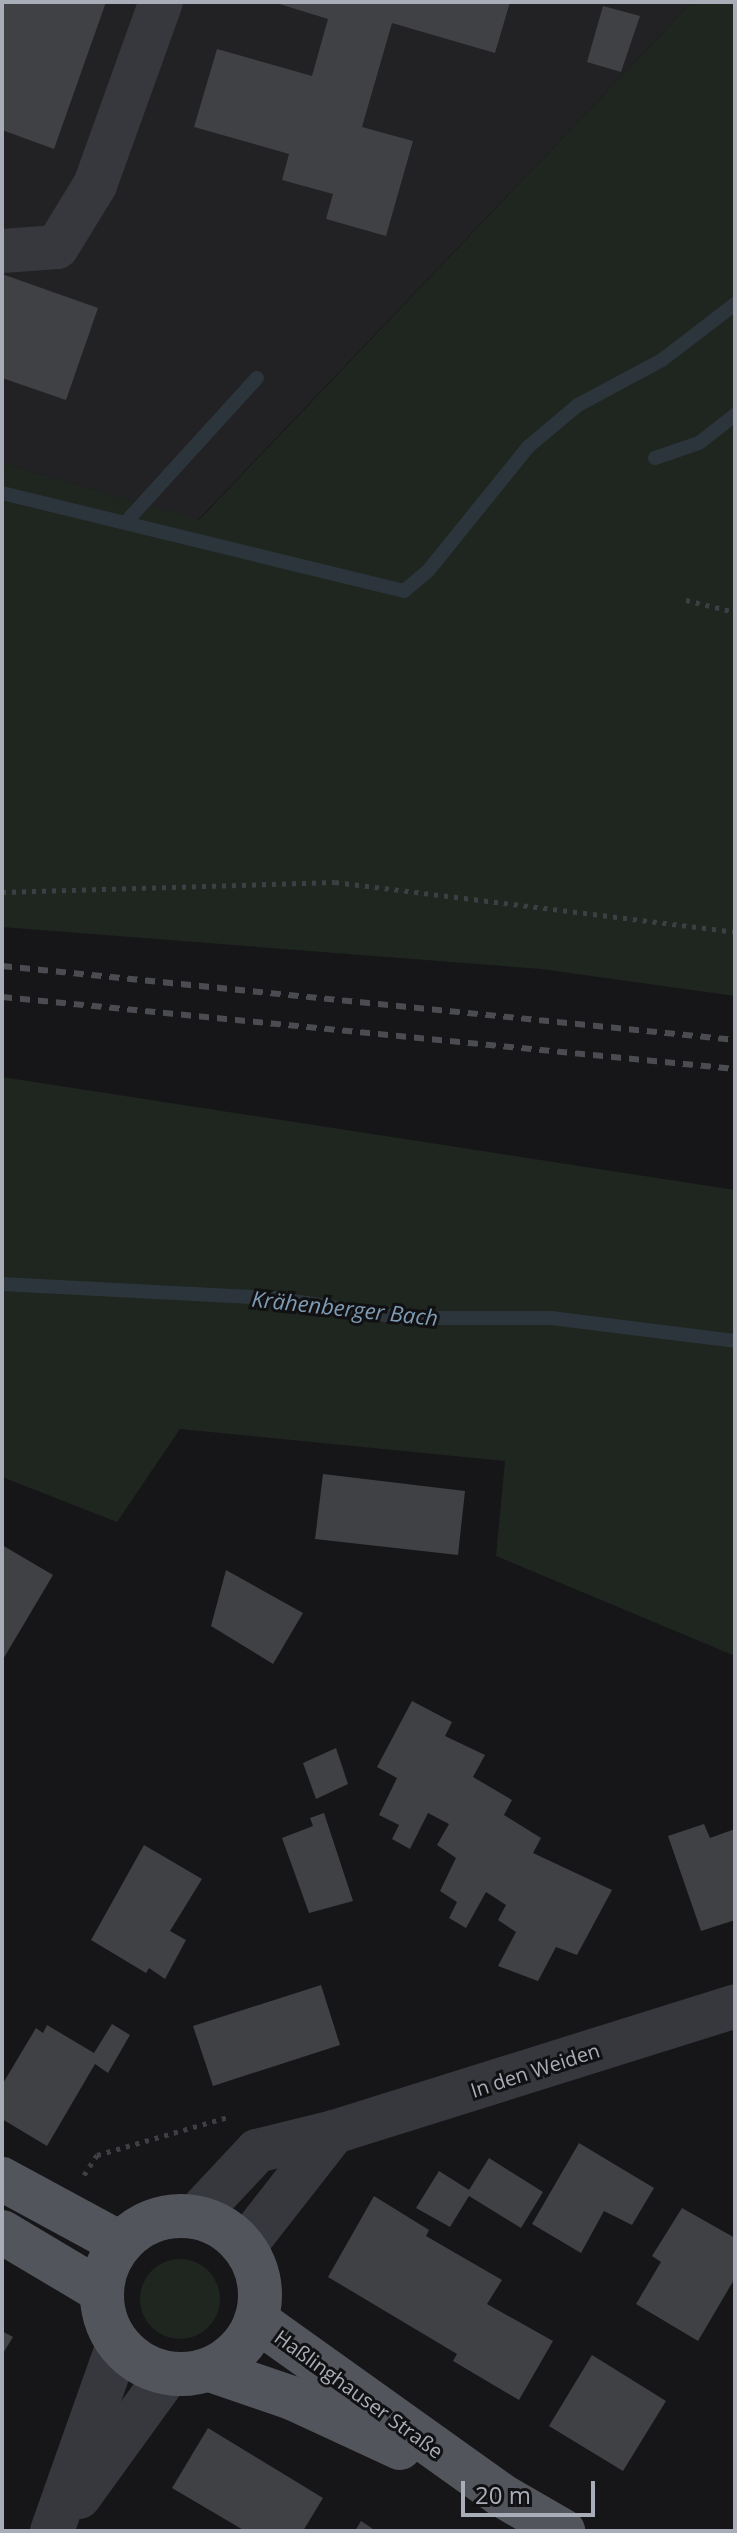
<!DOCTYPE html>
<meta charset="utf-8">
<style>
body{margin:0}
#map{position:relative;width:737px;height:2533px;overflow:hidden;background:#161618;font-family:"Open Sans",sans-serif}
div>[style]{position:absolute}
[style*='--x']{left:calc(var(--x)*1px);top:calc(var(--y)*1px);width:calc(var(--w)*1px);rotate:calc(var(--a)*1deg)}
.built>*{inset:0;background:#222225}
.green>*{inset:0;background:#1e261f}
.round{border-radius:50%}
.stream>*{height:14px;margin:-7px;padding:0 7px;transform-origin:7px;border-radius:7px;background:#2c353c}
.building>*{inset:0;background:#404145}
.path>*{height:5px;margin-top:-2.5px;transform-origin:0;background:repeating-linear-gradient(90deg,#3d3f44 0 4px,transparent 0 10px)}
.minor>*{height:44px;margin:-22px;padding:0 22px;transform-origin:22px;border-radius:22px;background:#37383d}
.major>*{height:44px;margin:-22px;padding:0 22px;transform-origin:22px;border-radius:22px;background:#53555c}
.major>.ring{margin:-22px;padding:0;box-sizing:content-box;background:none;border:44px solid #53555c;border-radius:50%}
.rail>*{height:6px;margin-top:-3px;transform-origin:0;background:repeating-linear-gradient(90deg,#4a4c52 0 10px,transparent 0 18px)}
span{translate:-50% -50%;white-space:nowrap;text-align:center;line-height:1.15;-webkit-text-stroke:6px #111113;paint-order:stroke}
.street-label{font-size:20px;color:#a8adb8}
.water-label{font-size:22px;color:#7f9bb3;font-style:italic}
.frame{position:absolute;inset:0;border:4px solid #a8adb8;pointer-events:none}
.scale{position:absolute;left:461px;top:2481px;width:134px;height:36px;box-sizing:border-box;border:4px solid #a8adb8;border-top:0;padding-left:10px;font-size:24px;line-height:28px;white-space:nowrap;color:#a8adb8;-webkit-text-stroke:6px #111113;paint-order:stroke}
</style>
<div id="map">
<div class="built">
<div style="clip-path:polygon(2px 2px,692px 2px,198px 520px,2px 463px)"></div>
</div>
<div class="green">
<div style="clip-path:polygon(692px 2px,735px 2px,735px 996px,541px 969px,2px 927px,2px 463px,199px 520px)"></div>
<div style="clip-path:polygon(2px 1077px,735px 1190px,735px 1656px,496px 1556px,505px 1461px,180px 1429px,117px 1522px,2px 1477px)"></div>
<div class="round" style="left:140px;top:2259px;width:80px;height:80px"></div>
</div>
<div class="stream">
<div style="--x:655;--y:458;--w:46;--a:-18.8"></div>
<div style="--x:699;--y:443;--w:46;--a:-37.9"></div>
<div style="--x:2;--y:493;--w:414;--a:13.7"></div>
<div style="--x:404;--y:591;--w:31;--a:-40"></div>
<div style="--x:428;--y:571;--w:159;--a:-51.1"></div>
<div style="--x:528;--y:447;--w:65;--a:-40"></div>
<div style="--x:578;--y:405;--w:95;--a:-28.2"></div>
<div style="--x:662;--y:360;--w:92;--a:-37.5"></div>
<div style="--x:125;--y:523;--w:196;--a:-47.7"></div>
<div style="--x:2;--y:1284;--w:271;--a:3"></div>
<div style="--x:273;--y:1298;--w:134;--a:8.6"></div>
<div style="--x:406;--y:1318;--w:145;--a:0"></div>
<div style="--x:551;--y:1318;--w:185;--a:7.1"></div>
</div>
<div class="building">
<div style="clip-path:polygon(2px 2px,106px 2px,54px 149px,2px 130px)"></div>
<div style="clip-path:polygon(273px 2px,510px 2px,495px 53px,392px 23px,362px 127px,413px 141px,386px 236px,326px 219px,333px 194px,282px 180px,289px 154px,194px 127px,217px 49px,312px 76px,328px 19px)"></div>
<div style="clip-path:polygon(603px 6px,640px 16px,621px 72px,587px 62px)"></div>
<div style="clip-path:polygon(2px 274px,98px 308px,66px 400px,2px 378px)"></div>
<div style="clip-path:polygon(323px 1474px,465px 1491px,458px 1555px,315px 1539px)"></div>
<div style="clip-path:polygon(2px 1545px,53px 1575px,2px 1661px)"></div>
<div style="clip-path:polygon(226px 1570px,303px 1613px,273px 1664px,211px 1626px)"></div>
<div style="clip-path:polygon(412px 1701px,452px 1722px,445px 1736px,485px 1755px,473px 1777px,512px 1800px,504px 1815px,541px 1838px,533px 1853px,612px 1890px,577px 1955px,556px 1947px,538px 1981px,498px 1966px,516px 1932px,498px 1920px,506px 1905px,486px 1892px,466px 1928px,449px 1918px,457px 1902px,440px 1891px,456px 1858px,437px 1845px,449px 1824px,428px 1813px,410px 1849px,392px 1839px,399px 1825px,379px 1815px,397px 1778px,377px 1767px)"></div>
<div style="clip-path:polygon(336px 1748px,348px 1784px,316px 1799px,303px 1763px)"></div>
<div style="clip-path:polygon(324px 1813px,353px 1901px,309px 1913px,282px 1838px,313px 1826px,310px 1818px)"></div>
<div style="clip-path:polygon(704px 1824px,710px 1838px,735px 1829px,735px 1920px,701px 1931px,668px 1836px)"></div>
<div style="clip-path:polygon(144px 1845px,202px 1879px,170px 1931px,186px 1940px,165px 1979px,149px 1968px,146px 1973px,91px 1940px)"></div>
<div style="clip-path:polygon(321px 1985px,340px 2045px,213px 2086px,193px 2026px)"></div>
<div style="clip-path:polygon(112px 2024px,130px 2035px,108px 2073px,95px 2064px,47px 2146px,2px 2119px,2px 2085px,36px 2028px,43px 2033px,47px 2025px,94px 2053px)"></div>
<div style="clip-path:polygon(579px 2143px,654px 2188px,632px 2225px,604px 2211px,581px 2253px,532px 2224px)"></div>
<div style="clip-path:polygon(489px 2158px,543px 2192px,521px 2228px,469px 2196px,450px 2227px,416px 2208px,439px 2171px,469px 2190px)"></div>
<div style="clip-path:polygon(374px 2196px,429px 2230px,426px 2236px,502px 2280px,487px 2304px,553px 2341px,519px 2400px,453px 2361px,457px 2354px,328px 2277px)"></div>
<div style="clip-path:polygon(682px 2208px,735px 2238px,735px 2278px,698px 2341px,636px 2304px,661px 2262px,652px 2256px)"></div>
<div style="clip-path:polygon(2px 2331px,13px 2337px,2px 2355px)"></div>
<div style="clip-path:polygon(592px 2355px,666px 2401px,623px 2471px,549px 2426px)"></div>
<div style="clip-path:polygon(208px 2428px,323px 2498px,303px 2531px,245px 2531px,172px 2488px)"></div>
<div style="clip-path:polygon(361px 2521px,376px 2531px,355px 2531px)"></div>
</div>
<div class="path">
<div style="--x:686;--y:600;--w:50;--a:13.8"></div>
<div style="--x:2;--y:892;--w:333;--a:-1.7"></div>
<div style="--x:335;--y:882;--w:403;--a:7.1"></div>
<div style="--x:84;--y:2175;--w:24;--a:-57"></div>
<div style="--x:97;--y:2155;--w:136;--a:-16.2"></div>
</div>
<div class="minor">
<div style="--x:2;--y:251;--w:55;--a:-4.2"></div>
<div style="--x:57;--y:247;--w:73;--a:-58.5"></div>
<div style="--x:95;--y:185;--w:195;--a:-70.2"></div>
<div style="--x:195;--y:2217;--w:91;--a:-46.8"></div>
<div style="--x:257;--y:2151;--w:79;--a:-13.9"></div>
<div style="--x:334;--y:2132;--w:420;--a:-17.4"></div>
<div style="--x:244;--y:2247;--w:146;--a:-52"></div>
<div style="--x:79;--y:2497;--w:152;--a:-54.1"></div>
<div style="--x:52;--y:2531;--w:197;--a:-70.5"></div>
</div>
<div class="major">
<div style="--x:2;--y:2179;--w:134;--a:28.5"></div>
<div class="ring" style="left:102px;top:2216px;width:114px;height:114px"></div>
<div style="--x:2;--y:2232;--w:115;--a:30.8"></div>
<div style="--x:256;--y:2320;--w:301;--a:35.5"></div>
<div style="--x:501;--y:2495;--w:72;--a:30.1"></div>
<div style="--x:210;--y:2370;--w:87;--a:18.9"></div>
<div style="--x:292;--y:2398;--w:119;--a:24.8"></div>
</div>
<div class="rail">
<div style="--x:2;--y:966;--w:737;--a:5.76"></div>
<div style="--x:2;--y:997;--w:737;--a:5.61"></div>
</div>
<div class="street-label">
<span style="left:535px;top:2070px;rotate:-18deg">In den Weiden</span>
<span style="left:359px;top:2394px;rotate:36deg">Haßlinghauser Straße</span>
</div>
<div class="water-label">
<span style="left:345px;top:1308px;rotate:6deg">Krähenberger Bach</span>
</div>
<div class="frame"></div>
<div class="scale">20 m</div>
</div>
